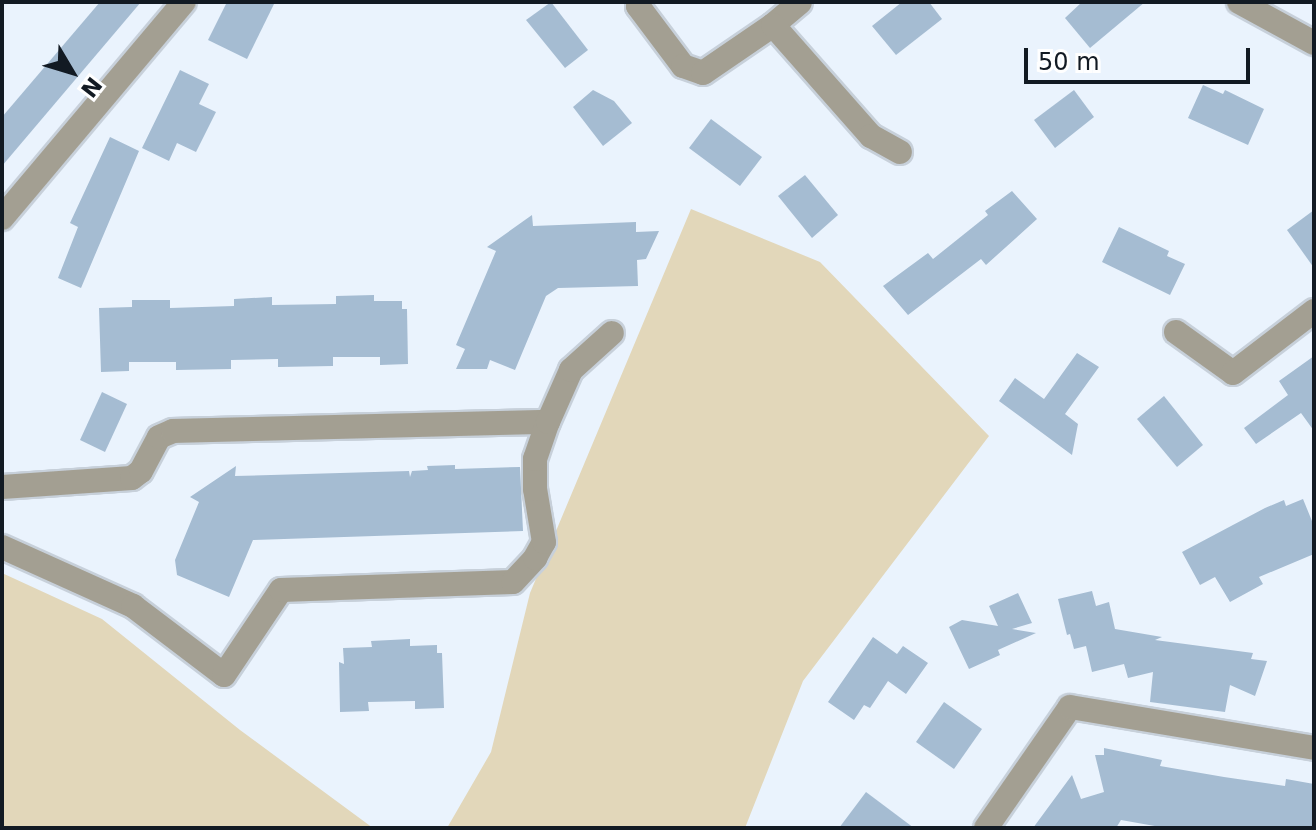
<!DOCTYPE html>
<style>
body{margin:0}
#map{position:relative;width:1316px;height:830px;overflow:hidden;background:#eaf3fd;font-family:"DejaVu Sans",sans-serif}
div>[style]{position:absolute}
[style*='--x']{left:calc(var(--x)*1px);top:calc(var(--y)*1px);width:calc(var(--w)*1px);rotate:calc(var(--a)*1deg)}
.green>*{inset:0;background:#e2d7ba}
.building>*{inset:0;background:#a5bcd2}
.roads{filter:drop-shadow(2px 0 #c7d0da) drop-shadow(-2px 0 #c7d0da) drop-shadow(0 2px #c7d0da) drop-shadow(0 -2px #c7d0da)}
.minor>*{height:24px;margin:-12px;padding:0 12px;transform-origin:12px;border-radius:12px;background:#a39f92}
span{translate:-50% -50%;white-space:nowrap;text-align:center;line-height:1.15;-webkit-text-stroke:6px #fff;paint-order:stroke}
.frame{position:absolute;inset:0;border:4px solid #121a23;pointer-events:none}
.north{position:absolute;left:32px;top:32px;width:80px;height:80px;-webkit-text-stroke:6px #fff;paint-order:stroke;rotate:128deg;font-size:22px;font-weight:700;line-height:32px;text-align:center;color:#121a23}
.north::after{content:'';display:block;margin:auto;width:28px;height:36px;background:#121a23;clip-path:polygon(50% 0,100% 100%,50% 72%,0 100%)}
.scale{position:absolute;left:1024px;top:48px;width:226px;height:36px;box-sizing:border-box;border:4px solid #121a23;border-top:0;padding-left:10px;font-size:24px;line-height:28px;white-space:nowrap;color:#121a23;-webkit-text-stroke:6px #fff;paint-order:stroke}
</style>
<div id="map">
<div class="green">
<div style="clip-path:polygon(691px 209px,820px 262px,989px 436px,803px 681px,745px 828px,447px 828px,491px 752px,530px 593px)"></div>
<div style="clip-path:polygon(2px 573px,102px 619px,240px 730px,373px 828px,2px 828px)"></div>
</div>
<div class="building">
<div style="clip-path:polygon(100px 2px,141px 2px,2px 166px,2px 117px)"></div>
<div style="clip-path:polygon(227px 2px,275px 2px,247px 59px,208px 40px)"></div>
<div style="clip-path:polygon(551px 2px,588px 50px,565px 68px,526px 20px)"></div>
<div style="clip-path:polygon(902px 2px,929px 2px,942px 19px,896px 55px,872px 26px)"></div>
<div style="clip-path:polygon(1082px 2px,1145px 2px,1090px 48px,1065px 18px)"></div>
<div style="clip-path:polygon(180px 70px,209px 84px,199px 104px,216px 112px,196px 152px,177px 143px,169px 161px,142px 148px)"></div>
<div style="clip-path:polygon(1203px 85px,1223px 94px,1225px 90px,1264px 109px,1248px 145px,1188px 118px)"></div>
<div style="clip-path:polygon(593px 90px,614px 101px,632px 123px,603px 146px,573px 107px)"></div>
<div style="clip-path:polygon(1074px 90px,1094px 117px,1055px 148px,1034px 120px)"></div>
<div style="clip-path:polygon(711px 119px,762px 157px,740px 186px,689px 148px)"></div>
<div style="clip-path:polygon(110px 137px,139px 151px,81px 288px,58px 278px,78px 227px,70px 223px)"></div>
<div style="clip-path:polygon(805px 175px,838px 215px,812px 238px,778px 196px)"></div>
<div style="clip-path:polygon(1012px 191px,1037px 219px,986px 265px,981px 259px,908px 315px,883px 286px,928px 253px,933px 259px,988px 215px,985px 211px)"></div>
<div style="clip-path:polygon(1314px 210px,1314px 268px,1287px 230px)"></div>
<div style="clip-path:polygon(532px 215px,533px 226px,636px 222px,636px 232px,659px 231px,646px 259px,637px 260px,638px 286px,558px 288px,546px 296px,515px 370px,490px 360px,487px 369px,456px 369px,465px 349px,456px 345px,496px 251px,487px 247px)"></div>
<div style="clip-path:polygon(1119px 227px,1169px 251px,1167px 256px,1185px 264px,1170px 295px,1102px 262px)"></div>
<div style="clip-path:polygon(374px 295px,374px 301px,402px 301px,402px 309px,407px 309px,408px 364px,380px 365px,380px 357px,333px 357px,333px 366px,278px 367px,278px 359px,231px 360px,231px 369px,176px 370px,176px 362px,129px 362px,129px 371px,101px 372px,99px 308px,132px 307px,132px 300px,170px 300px,170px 308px,234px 306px,234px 299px,272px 297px,272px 305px,336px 304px,336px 296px)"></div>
<div style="clip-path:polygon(1077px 353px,1099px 367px,1065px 414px,1078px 424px,1072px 455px,999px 401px,1015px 378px,1044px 399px)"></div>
<div style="clip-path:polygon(1314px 356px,1314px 431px,1301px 413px,1256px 444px,1244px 428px,1288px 395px,1279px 381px)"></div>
<div style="clip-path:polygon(102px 392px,127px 404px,105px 452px,80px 440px)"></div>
<div style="clip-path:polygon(1164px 396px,1203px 445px,1177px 467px,1137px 419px)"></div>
<div style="clip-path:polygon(455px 465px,455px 469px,520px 467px,523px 531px,253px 540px,229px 597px,177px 575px,175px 560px,199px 502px,190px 497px,236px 466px,235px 476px,409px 471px,410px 477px,412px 471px,428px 470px,427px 466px)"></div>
<div style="clip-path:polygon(1303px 499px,1314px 526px,1314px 554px,1259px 577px,1263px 584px,1230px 602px,1215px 577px,1200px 585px,1182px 552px,1265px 508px,1284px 500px,1286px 506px)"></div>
<div style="clip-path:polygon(1092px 591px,1096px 606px,1109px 602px,1115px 629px,1162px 637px,1155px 640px,1253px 653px,1251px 659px,1267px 661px,1255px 696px,1230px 685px,1225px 712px,1150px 702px,1153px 672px,1128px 678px,1124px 664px,1092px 672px,1086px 646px,1074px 649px,1070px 634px,1067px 635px,1058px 599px)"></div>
<div style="clip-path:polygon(1018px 593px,1032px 623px,1012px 629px,1036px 633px,998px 650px,1000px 655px,969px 669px,949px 627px,962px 620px,998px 626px,989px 606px)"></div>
<div style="clip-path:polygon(873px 637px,897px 654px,903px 646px,928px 663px,906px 694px,888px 681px,870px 708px,864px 705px,854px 720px,828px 702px)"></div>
<div style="clip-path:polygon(410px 639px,410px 646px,437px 645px,437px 653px,442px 653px,444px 708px,415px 709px,415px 701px,368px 702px,369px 711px,340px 712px,339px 662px,344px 664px,343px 648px,372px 647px,371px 641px)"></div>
<div style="clip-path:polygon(944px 702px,982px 729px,954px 769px,916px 742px)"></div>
<div style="clip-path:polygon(1104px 748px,1162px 760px,1160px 766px,1224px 777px,1285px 786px,1286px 779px,1314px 784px,1314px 828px,1166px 828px,1121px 820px,1116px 828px,1033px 828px,1072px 775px,1081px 799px,1104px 792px,1095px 755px,1104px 755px)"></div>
<div style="clip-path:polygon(866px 792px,914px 828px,839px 828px)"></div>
</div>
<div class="roads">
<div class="minor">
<div style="--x:639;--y:2;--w:4;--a:104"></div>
<div style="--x:638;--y:6;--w:75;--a:53.1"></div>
<div style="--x:683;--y:66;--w:21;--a:19"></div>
<div style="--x:703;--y:73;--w:85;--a:-34.4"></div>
<div style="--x:773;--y:25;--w:35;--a:-40"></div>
<div style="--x:1239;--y:2;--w:85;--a:28.7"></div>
<div style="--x:773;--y:25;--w:148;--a:48.6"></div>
<div style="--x:871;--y:136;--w:33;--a:29"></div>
<div style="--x:2;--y:218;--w:282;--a:-49.9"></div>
<div style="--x:1176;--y:332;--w:70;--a:35.7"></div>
<div style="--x:1233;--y:373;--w:102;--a:-37.4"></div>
<div style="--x:2;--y:487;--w:130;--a:-4"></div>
<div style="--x:132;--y:478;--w:11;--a:-38"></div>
<div style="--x:141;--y:471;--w:38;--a:-62"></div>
<div style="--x:159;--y:437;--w:15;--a:-23"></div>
<div style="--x:173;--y:431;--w:375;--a:-1.4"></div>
<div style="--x:2;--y:547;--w:144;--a:24.2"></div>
<div style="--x:133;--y:606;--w:114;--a:37.2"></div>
<div style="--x:224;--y:675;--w:102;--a:-56.2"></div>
<div style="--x:281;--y:590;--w:232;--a:-2"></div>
<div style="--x:513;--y:582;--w:33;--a:-47"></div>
<div style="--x:535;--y:558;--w:18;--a:-61"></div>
<div style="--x:544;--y:542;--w:54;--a:-99.6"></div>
<div style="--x:535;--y:489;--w:30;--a:-90"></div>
<div style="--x:535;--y:459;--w:39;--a:-71"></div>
<div style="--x:548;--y:422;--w:57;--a:-66.1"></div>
<div style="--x:571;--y:370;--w:55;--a:-42.1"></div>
<div style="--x:986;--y:828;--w:147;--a:-55.2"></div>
<div style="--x:1070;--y:707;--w:247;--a:9.5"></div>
</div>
</div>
<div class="frame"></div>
<div class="north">N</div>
<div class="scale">50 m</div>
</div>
